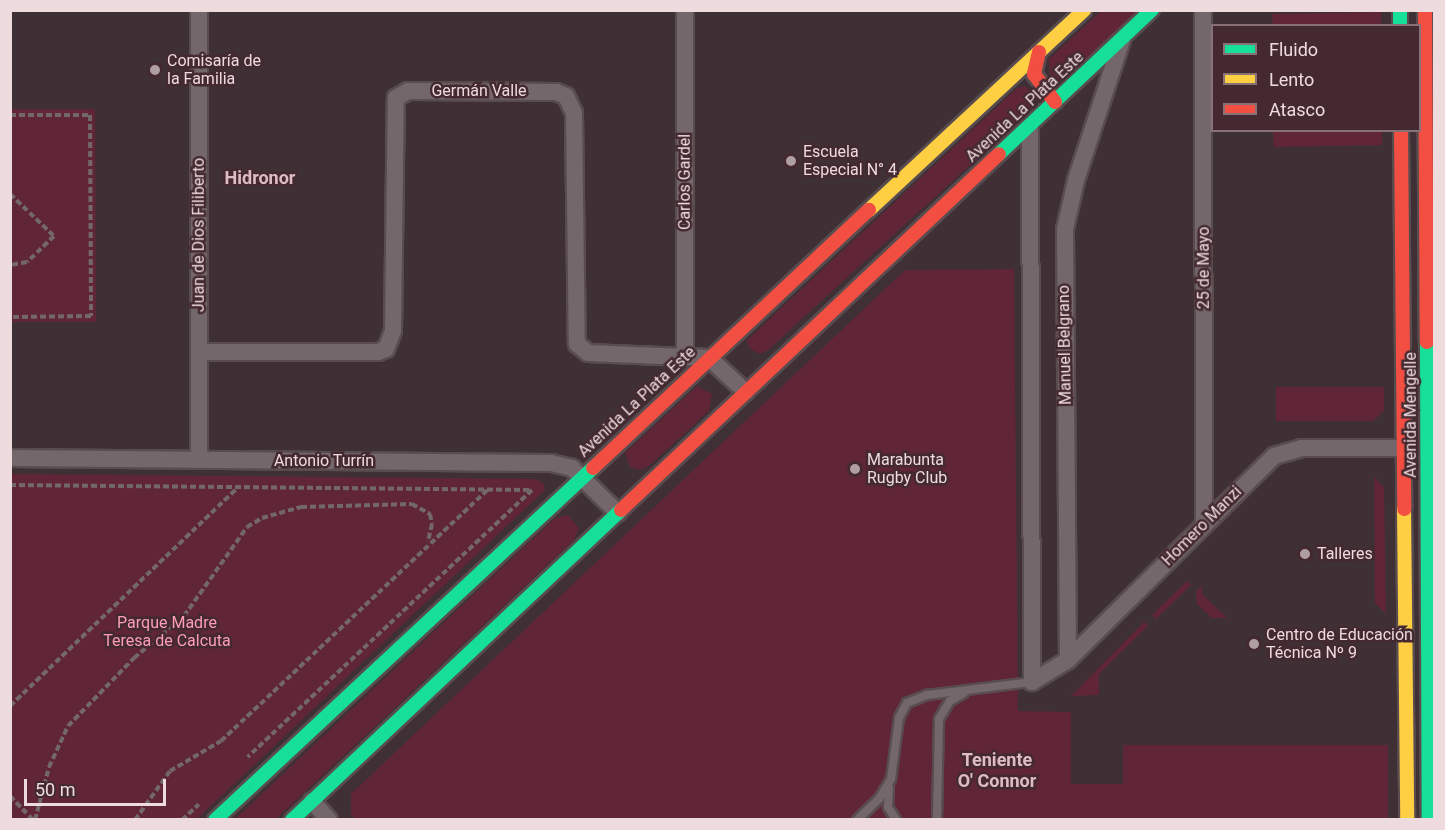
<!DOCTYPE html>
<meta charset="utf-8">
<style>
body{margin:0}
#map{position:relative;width:1445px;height:830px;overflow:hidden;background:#3e3034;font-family:Roboto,sans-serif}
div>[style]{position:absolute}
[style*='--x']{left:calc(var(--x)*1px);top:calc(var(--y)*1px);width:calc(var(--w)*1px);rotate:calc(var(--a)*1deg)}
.green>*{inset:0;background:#602637}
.path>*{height:4px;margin-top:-2px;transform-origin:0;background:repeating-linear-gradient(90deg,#73676a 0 6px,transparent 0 9px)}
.roads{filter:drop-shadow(2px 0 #594c4f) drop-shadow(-2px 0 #594c4f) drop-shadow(0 2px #594c4f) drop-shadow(0 -2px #594c4f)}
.lane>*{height:8px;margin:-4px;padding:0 4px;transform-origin:4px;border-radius:4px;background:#74676b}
.street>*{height:16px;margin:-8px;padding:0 8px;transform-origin:8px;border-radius:8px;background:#74676b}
.fast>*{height:14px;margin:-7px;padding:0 7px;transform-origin:7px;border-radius:7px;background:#16e098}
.slow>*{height:14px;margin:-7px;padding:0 7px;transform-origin:7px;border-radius:7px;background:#ffcf43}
.jam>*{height:14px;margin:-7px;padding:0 7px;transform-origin:7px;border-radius:7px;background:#f24e42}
.dots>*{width:16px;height:16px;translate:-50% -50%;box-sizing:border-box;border:3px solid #442a30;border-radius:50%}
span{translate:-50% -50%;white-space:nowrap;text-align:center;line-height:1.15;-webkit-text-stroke:5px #442a30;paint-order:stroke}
.poi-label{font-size:16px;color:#eddbde}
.left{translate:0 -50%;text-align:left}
.street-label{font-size:16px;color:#eddbde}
.park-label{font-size:16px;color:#fe9db5}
.neighbourhood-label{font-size:18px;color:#dfbcc3;font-weight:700}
.frame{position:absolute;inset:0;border:12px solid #eddbde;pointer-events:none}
.legend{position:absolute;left:1211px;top:24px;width:210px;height:108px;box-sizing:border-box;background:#442a30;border:2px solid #887176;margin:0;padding:8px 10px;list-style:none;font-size:18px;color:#eddbde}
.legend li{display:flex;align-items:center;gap:12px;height:30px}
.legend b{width:30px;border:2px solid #887176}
.scale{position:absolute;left:24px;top:779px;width:142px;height:27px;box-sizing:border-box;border:3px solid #eddbde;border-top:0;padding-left:8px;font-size:18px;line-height:21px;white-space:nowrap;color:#eddbde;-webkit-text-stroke:4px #442a30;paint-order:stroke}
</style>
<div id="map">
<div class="green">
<div style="clip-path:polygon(1101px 11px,1139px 11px,1063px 80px,1050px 78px,1049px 59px)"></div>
<div style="clip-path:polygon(1381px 12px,1381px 25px,1273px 25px,1272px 14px)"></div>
<div style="clip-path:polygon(1025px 86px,1034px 93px,1031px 109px,768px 350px,760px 354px,749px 348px,747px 340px,1017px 88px)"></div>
<div style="clip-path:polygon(11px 109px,95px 109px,96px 322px,11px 322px)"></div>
<div style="clip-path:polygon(1273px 131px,1382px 131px,1382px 145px,1274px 147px)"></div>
<div style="clip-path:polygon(1014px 269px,1018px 711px,1071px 712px,1071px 784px,1123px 784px,1123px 745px,1388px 745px,1388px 820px,356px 820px,351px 814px,351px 794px,905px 270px)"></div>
<div style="clip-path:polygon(697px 386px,712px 394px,709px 411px,649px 466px,639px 470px,630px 467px,625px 453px)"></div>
<div style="clip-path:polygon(1276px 387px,1384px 387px,1384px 410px,1373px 421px,1276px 421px)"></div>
<div style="clip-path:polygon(11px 474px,535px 479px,543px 483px,545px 490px,197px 819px,11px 820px)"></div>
<div style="clip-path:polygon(1374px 477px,1384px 487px,1386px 614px,1375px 603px)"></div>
<div style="clip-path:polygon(568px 515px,579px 528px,574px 540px,276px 819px,234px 820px,555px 518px)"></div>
<div style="clip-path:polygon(1187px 581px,1191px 585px,1156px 619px,1152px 615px)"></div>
<div style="clip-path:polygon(1202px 586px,1202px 594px,1227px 618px,1212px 618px,1197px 604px,1196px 591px)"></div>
<div style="clip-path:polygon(1144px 622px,1148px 626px,1099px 674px,1099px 695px,1071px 696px)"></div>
</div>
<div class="path">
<div style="--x:10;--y:115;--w:80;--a:0"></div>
<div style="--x:90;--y:115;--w:201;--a:89.7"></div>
<div style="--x:91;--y:316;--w:81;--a:179.3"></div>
<div style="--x:10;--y:194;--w:61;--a:43.7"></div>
<div style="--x:54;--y:236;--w:37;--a:136"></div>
<div style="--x:27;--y:262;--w:17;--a:170"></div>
<div style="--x:10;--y:485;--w:522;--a:0.55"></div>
<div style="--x:532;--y:490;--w:390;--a:136.8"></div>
<div style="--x:10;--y:706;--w:315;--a:-43.8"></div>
<div style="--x:10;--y:796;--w:33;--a:46"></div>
<div style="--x:35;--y:820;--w:55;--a:-75.2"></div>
<div style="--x:49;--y:767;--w:45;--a:-65.1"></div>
<div style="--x:68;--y:726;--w:95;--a:-45.9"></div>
<div style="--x:134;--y:658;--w:65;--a:-40"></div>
<div style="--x:184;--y:616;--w:109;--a:-54.7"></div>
<div style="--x:247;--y:527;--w:17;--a:-31"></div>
<div style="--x:262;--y:518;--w:41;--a:-15.8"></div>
<div style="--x:301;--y:507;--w:111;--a:-1.5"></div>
<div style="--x:412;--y:504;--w:21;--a:29"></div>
<div style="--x:430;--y:514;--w:10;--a:79"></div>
<div style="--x:432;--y:524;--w:18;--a:103"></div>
<div style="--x:135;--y:820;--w:60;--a:-54.5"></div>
<div style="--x:170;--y:771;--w:59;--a:-30.5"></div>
<div style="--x:221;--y:741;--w:366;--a:-43.3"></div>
<div style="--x:182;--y:820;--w:23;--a:-43"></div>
</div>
<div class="roads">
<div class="lane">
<div style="--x:889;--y:788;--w:19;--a:93"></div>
<div style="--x:888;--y:807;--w:15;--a:58"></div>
<div style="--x:857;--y:820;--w:30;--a:-44"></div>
<div style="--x:879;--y:799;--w:23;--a:-59"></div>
<div style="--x:891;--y:779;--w:62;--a:-82.5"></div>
<div style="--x:899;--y:718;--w:17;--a:-62"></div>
<div style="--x:907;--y:703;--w:22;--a:-22"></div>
<div style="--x:927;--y:695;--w:106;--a:-7.1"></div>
<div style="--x:937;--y:820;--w:101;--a:-88.9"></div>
<div style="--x:939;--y:719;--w:21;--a:-59"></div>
<div style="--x:950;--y:701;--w:16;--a:-30"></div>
</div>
<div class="street">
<div style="--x:199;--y:10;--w:450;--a:90"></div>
<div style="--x:685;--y:10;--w:344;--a:90"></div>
<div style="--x:1203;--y:10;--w:515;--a:89.89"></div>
<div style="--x:1030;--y:126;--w:556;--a:89.79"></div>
<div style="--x:1032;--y:682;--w:42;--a:-31.4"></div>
<div style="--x:1068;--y:660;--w:290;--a:-44.7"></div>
<div style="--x:1274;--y:456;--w:29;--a:-16"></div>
<div style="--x:1302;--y:448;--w:102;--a:0"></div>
<div style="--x:199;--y:352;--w:179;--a:0"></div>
<div style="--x:378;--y:352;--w:9;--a:-21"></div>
<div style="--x:386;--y:349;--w:19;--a:-69"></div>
<div style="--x:393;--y:331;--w:233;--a:-89.3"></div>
<div style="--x:396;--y:98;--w:14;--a:-30"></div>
<div style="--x:408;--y:91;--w:148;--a:0.4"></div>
<div style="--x:556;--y:92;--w:11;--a:22"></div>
<div style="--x:566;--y:96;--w:19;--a:65"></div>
<div style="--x:574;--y:113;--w:231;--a:89.3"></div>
<div style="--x:577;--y:344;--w:14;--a:39"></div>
<div style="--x:588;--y:353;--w:121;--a:2.4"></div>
<div style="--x:709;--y:358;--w:50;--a:42.6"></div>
<div style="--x:10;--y:458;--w:541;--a:0.53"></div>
<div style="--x:551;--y:463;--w:22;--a:13"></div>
<div style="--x:572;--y:468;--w:64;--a:44.4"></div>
<div style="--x:1068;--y:660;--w:431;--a:-90.4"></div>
<div style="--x:1065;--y:229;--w:50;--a:-77.3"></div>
<div style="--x:1076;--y:180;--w:147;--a:-71.8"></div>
<div style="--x:312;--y:801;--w:25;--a:48"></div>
</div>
<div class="fast">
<div style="--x:1400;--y:10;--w:16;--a:90"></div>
<div style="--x:999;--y:154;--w:210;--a:-43.3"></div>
<div style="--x:1427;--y:342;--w:478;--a:89.8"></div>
<div style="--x:215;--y:820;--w:517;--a:-42.96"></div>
<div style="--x:292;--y:820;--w:452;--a:-43.3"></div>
</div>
<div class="slow">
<div style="--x:869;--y:210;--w:294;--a:-42.9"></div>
<div style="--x:1404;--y:509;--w:311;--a:89.4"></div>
</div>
<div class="jam">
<div style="--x:1425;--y:10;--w:332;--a:89.7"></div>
<div style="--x:1039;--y:52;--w:23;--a:103"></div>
<div style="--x:1034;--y:74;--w:35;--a:53"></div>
<div style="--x:1401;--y:130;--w:379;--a:89.5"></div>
<div style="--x:593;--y:468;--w:378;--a:-43.1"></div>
<div style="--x:621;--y:510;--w:519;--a:-43.28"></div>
</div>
</div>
<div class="dots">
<div style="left:155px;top:70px;background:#b09fa2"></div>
<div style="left:791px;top:161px;background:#b09fa2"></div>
<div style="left:855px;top:469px;background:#b09fa2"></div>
<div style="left:1305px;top:554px;background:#b09fa2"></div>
<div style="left:1254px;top:644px;background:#b09fa2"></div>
</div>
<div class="poi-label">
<span class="left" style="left:167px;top:70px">Comisaría de<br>la Familia</span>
<span class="left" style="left:803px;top:161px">Escuela<br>Especial N° 4</span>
<span class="left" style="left:867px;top:469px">Marabunta<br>Rugby Club</span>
<span class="left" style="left:1317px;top:554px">Talleres</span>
<span class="left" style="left:1266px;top:644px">Centro de Educación<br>Técnica Nº 9</span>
</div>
<div class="street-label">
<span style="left:479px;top:91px">Germán Valle</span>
<span style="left:1025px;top:107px;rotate:-43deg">Avenida La Plata Este</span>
<span style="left:685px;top:182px;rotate:-90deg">Carlos Gardel</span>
<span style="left:199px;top:235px;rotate:-90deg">Juan de Dios Filiberto</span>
<span style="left:1204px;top:268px;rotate:-90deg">25 de Mayo</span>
<span style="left:1065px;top:345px;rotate:-91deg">Manuel Belgrano</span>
<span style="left:637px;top:402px;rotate:-43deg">Avenida La Plata Este</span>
<span style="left:1411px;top:415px;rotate:-90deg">Avenida Mengelle</span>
<span style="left:324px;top:461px">Antonio Turrín</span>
<span style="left:1202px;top:526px;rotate:-45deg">Homero Manzi</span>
</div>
<div class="park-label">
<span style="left:167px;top:632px">Parque Madre<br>Teresa de Calcuta</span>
</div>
<div class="neighbourhood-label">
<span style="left:260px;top:178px">Hidronor</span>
<span style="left:997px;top:771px">Teniente<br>O' Connor</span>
</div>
<div class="frame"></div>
<ul class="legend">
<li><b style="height:8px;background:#16e098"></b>Fluido</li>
<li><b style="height:8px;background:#ffcf43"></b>Lento</li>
<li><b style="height:8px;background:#f24e42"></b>Atasco</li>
</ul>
<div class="scale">50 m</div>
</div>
